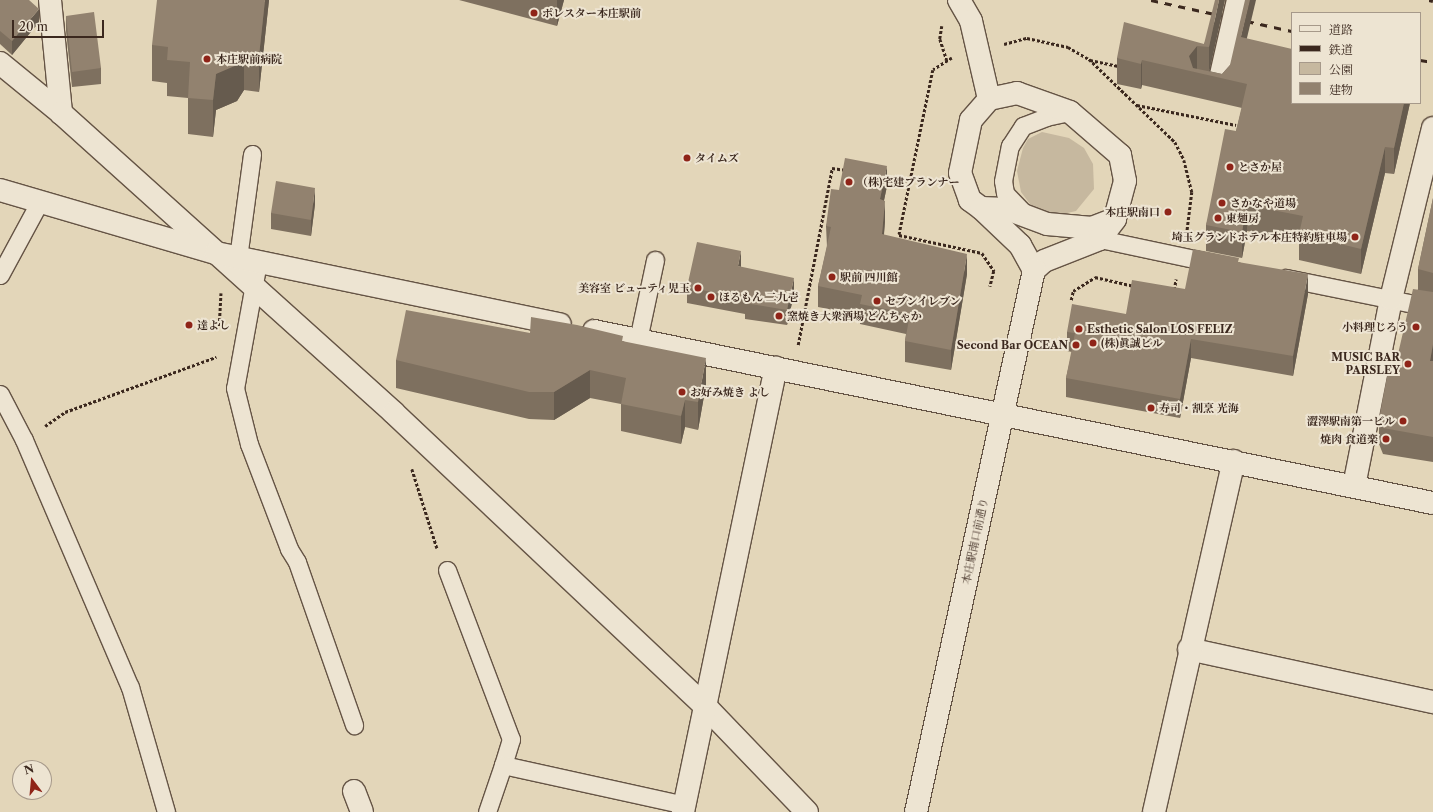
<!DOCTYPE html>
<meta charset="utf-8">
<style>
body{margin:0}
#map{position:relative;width:1433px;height:812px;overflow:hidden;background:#e3d6b9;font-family:"Libre Caslon Text","Noto Serif JP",serif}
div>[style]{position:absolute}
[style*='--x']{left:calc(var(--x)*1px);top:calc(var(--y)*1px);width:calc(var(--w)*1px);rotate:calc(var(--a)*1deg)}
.green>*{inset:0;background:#c6b89f}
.path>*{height:2.5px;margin-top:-1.25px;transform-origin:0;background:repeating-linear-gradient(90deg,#3b281e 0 3px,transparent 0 5px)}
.roads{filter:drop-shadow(1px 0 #655445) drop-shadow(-1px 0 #655445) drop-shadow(0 1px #655445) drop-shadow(0 -1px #655445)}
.lane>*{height:17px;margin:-8.5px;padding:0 8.5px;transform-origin:8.5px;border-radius:8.5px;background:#ede4d2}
.street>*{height:22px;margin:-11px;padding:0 11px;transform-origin:11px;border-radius:11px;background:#ede4d2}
.secondary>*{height:22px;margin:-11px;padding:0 11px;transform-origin:11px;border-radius:11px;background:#ede4d2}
.rail>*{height:3px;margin-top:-1.5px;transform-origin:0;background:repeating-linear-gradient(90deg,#3b281e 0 7px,transparent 0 14px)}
.bridges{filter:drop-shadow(1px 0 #655445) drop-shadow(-1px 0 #655445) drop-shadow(0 1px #655445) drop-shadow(0 -1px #655445)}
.street-bridge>*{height:22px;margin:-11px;padding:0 11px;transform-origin:11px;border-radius:11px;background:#ede4d2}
.wall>*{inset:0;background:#7e705f}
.shaded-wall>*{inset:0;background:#665b4e}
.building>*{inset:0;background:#92826f}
.dots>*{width:11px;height:11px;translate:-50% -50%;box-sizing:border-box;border:2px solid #ede4d2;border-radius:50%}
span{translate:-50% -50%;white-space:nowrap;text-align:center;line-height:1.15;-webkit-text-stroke:4px #ede4d2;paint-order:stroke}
.poi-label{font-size:11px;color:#3b281e;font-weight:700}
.left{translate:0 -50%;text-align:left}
.right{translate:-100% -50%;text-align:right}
.street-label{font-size:11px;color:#3b281e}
.legend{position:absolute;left:1291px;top:12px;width:130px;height:92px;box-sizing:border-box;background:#ede4d2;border:1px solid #a6998a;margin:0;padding:5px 7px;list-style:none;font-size:12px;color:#3b281e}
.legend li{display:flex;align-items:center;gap:8px;height:20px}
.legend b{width:20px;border:1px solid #a6998a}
.north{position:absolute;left:12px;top:760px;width:40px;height:40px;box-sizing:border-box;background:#ede4d2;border:1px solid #a6998a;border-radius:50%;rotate:344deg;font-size:11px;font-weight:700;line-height:16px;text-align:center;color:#3b281e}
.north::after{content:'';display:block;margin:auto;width:14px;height:18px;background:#8f2418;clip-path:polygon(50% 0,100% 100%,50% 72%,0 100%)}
.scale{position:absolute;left:12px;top:20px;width:92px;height:18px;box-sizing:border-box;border:2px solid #3b281e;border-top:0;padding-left:5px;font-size:12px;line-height:14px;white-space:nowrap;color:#3b281e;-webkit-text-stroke:3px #ede4d2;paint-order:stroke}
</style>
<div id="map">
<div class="green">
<div style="clip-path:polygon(1042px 132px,1069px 138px,1084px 148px,1093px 164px,1094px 189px,1076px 211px,1054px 216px,1033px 208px,1021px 192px,1017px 171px,1023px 148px,1028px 139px)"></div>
</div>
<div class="path">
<div style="--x:942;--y:26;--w:13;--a:99"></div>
<div style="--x:940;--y:39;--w:22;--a:72"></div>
<div style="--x:1004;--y:44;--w:24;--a:-15"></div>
<div style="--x:1027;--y:38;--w:42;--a:12.4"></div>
<div style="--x:1068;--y:47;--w:24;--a:30"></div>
<div style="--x:1089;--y:59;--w:120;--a:44"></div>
<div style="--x:1175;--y:142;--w:20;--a:63"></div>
<div style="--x:1184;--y:160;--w:33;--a:76"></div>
<div style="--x:1192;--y:192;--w:39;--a:97"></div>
<div style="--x:952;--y:58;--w:22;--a:148"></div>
<div style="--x:933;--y:70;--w:168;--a:101.6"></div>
<div style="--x:899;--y:235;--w:85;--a:12.2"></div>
<div style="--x:982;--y:253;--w:22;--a:56"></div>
<div style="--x:994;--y:271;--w:16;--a:104"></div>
<div style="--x:1090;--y:60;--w:29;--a:12"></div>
<div style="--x:1137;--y:105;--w:101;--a:11.4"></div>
<div style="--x:885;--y:177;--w:25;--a:9"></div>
<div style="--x:1174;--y:290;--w:11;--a:-80"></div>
<div style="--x:1071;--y:300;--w:9;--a:-77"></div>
<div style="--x:1073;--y:291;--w:26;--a:-32"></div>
<div style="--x:1095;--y:277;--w:39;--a:13"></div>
<div style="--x:219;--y:326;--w:33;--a:-87"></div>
<div style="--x:798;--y:345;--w:180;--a:-79.1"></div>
<div style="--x:832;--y:168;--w:14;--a:8"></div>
<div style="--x:45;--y:426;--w:24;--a:-35"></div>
<div style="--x:65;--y:412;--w:161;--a:-20"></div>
<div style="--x:412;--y:469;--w:83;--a:72.4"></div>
</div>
<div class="roads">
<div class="lane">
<div style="--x:1026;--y:215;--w:30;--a:-134"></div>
<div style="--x:1005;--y:193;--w:12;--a:-99"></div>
<div style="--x:1003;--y:181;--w:36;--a:-79"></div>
<div style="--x:1010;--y:146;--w:24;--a:-57"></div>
<div style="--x:1023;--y:126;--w:25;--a:-21"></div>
<div style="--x:1046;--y:117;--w:25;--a:-12"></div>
<div style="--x:1100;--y:239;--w:116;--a:12"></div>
<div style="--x:238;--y:258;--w:105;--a:-82.3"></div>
<div style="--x:258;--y:262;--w:128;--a:100.3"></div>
<div style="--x:235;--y:388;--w:58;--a:76"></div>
<div style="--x:249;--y:444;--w:112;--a:69.1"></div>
<div style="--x:289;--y:549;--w:15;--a:58"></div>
<div style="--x:297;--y:562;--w:173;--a:70.7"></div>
<div style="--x:0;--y:275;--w:84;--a:-61.6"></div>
<div style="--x:1286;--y:278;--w:150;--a:11.5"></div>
<div style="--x:638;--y:340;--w:82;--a:-78"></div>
<div style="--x:0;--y:394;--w:52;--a:62.4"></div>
<div style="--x:24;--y:440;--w:269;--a:66.8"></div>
<div style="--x:130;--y:687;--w:130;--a:73.9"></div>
<div style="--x:447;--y:570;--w:181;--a:69.3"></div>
<div style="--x:511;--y:739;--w:27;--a:107"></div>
<div style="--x:487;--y:812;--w:50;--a:-71.2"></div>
<div style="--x:503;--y:765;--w:186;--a:12.4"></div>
</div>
<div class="street">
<div style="--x:50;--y:0;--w:114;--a:84.4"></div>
<div style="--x:959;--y:0;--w:24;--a:60"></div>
<div style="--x:971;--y:21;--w:80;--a:77"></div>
<div style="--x:0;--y:63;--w:79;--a:39.3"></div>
<div style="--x:61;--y:113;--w:448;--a:42"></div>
<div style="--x:394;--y:413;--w:430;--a:43.3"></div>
<div style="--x:707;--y:708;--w:144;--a:46.1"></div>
<div style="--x:1017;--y:93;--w:56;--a:19.7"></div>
<div style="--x:1070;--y:112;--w:66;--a:40.7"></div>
<div style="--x:1120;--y:155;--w:26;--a:79"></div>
<div style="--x:1125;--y:181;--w:39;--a:105"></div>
<div style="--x:1115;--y:219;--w:25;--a:159"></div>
<div style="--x:1092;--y:228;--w:45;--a:-174.9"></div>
<div style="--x:1047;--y:224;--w:43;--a:-159.4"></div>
<div style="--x:1007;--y:209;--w:26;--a:-178"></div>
<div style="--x:981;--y:208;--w:14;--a:-144"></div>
<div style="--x:970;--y:200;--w:29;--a:-110"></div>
<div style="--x:960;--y:173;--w:54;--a:-78.3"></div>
<div style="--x:971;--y:120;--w:28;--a:-49"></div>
<div style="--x:989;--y:99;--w:29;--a:-12"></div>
<div style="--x:1354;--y:486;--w:191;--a:-78.8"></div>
<div style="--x:1391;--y:299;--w:176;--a:-76.2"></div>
<div style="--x:1189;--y:649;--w:250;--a:12.3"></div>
<div style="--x:354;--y:791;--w:22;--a:69"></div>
<div style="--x:683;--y:812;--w:454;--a:-78.2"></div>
<div style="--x:1154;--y:812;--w:360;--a:-77.2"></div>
</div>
<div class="secondary">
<div style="--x:0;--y:190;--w:225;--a:16.3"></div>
<div style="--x:216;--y:253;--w:351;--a:11.7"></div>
<div style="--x:981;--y:208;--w:54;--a:43.5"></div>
<div style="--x:1020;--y:245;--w:29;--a:61"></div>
<div style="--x:1034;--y:270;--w:13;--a:-42"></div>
<div style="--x:1044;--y:261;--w:60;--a:-21.4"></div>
<div style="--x:1100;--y:239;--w:25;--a:-53"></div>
<div style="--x:594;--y:331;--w:856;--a:11.59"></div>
<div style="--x:916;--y:812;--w:555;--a:-77.72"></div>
</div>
</div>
<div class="rail">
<div style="--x:1151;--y:0;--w:144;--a:12.4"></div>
<div style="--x:1429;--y:0;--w:4;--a:14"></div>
<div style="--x:1420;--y:60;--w:13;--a:9"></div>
</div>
<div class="bridges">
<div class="street-bridge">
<div style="--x:1218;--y:88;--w:90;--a:-77.2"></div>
</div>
</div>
<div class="wall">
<div style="clip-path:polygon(0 0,39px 22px,12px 55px,0 44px)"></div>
<div style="clip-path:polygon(269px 0,259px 92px,244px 90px,237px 101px,216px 110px,213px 137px,188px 134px,188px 98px,167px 96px,167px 83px,152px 81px,152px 45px)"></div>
<div style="clip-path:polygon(459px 0,564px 0,557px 26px)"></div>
<div style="clip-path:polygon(1225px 0,1209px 71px,1222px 74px,1230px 65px,1247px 39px,1292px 103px,1410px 103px,1394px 174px,1385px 173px,1361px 274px,1299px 260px,1299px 241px,1247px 231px,1242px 258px,1206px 251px,1206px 225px,1236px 131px,1242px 108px,1142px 85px,1141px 89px,1117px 84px,1117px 58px,1204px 44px)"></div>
<div style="clip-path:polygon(66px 16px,101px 68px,101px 84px,72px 87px,66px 31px)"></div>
<div style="clip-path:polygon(887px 186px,884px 200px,885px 221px,884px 235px,967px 274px,951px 370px,905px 362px,905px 341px,906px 334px,860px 324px,860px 315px,818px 307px,818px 286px,827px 247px,826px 226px,839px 190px)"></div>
<div style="clip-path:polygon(1433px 198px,1433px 462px,1383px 454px,1379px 444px,1379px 419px,1418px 289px,1418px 269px)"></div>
<div style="clip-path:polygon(315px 204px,311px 236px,271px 229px,271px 213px)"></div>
<div style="clip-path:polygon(1239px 262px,1308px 294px,1293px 376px,1191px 358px,1180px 418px,1066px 397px,1066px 378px,1072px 352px,1067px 351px,1067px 332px,1126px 314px,1185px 289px)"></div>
<div style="clip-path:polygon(741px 267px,794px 294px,787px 325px,745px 319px,745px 314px,687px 303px,687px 287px)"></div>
<div style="clip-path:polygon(530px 333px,623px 341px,706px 385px,698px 430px,685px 427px,681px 444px,621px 431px,621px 404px,590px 398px,554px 420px,529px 419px,396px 388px,396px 360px)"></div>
</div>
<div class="shaded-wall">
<div style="clip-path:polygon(265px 0,269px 0,259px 92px,259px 56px)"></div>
<div style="clip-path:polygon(557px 0,564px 0,557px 26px)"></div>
<div style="clip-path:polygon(1219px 0,1225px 0,1209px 73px,1209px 47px)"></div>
<div style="clip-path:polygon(1250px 0,1256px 0,1241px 63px,1241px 37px)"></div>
<div style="clip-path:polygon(39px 9px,39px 22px,12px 55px,12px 41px)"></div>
<div style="clip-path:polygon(1197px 46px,1197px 72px,1189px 70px,1189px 56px)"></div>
<div style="clip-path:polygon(244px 54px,244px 90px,237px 101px,216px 110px,213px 137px,213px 100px,216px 74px)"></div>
<div style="clip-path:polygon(1142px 60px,1142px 85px,1141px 89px,1141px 64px)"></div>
<div style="clip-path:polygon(1404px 103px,1410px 103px,1394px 174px,1394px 148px)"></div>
<div style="clip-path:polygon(1385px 147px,1385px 173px,1361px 274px,1361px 249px)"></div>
<div style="clip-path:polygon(887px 166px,887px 186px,880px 220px,880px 199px)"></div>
<div style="clip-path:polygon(315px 188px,315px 204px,311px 236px,311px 220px)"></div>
<div style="clip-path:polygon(885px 201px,885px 221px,882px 255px,882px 234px)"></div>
<div style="clip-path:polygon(1247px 205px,1247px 231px,1242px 258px,1242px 232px)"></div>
<div style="clip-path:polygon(741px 251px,741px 267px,738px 266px)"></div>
<div style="clip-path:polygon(967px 254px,967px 274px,951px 370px,951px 350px)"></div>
<div style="clip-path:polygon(1308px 274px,1308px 294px,1293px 376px,1293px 356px)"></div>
<div style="clip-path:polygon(794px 278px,794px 294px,787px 325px,787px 310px)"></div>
<div style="clip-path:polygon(1191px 339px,1191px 358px,1180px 418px,1180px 399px)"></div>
<div style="clip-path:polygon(1433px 344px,1433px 370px,1430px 361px)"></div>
<div style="clip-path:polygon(706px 358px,706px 385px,698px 430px,698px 402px)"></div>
<div style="clip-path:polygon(590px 370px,590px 398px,554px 420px,554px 392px)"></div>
<div style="clip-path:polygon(685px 400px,685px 427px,681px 444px,681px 416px)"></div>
</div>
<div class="building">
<div style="clip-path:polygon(0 0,29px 0,39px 9px,12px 41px,0 31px)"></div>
<div style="clip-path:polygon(157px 0,265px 0,259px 56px,244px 54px,237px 65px,216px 74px,213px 100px,188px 98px,190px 62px,167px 60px,168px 47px,152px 45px)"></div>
<div style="clip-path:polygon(1215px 0,1219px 0,1209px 47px,1197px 46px,1189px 56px,1193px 68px,1222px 74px,1230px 65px,1245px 0,1250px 0,1241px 37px,1292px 49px,1292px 103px,1404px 103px,1394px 148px,1385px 147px,1361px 249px,1299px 234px,1303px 216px,1247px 205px,1242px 232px,1206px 225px,1225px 129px,1236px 131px,1247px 84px,1142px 60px,1141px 64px,1117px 58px,1124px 22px,1204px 44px)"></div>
<div style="clip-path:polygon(94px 12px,101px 68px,72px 72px,66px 16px)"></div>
<div style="clip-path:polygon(845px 158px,887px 166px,880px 199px,885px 201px,882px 234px,967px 254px,951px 350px,905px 341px,910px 314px,860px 304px,862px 295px,818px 286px,831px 227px,826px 226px,831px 189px,839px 190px)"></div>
<div style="clip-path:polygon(276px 181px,315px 188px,311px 220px,271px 213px)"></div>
<div style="clip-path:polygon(1433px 198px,1433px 273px,1418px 269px)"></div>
<div style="clip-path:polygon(697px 242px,741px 251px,738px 266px,794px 278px,787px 310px,745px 303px,745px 299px,687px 287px)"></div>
<div style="clip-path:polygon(1193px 249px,1239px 258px,1238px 262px,1308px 274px,1293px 356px,1191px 339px,1180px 399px,1066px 378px,1075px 333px,1067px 332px,1072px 304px,1126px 314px,1132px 280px,1185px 289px)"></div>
<div style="clip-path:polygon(1413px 289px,1433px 292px,1433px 344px,1430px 361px,1433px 361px,1433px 437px,1383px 428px,1379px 419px,1389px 366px,1395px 367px)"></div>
<div style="clip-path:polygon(406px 310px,530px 333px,531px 317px,577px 325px,623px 336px,622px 341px,706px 358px,698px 402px,685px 400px,681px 416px,621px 404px,626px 378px,590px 370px,554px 392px,529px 392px,396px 360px)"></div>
</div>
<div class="dots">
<div style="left:534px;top:13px;background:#8f2418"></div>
<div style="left:207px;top:59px;background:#8f2418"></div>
<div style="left:687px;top:158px;background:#8f2418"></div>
<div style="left:1230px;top:167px;background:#8f2418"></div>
<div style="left:849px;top:182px;background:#8f2418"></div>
<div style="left:1222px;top:203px;background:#8f2418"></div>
<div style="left:1168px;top:212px;background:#8f2418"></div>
<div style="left:1218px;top:218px;background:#8f2418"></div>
<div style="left:1355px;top:237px;background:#8f2418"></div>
<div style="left:832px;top:277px;background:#8f2418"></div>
<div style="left:698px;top:288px;background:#8f2418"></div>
<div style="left:711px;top:297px;background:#8f2418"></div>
<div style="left:877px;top:301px;background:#8f2418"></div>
<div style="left:779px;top:316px;background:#8f2418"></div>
<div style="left:189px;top:325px;background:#8f2418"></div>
<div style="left:1416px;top:327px;background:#8f2418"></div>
<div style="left:1079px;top:329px;background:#8f2418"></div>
<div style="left:1093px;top:343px;background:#8f2418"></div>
<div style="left:1076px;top:345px;background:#8f2418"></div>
<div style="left:1408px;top:364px;background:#8f2418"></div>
<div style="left:682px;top:392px;background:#8f2418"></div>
<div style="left:1151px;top:408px;background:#8f2418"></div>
<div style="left:1403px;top:421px;background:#8f2418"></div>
<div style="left:1386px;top:439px;background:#8f2418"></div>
</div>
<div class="poi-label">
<span class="left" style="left:542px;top:13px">ポレスター本庄駅前</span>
<span class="left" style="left:216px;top:59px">本庄駅前病院</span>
<span class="left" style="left:695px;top:158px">タイムズ</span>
<span class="left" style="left:1238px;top:167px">とさか屋</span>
<span class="left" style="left:857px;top:182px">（株)宅建プランナー</span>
<span class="left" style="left:1230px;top:203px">さかなや道場</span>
<span class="right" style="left:1160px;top:212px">本庄駅南口</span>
<span class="left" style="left:1226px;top:218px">東麺房</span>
<span class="right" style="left:1347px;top:237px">埼玉グランドホテル本庄特約駐車場</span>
<span class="left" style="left:840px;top:277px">駅前 四川館</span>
<span class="right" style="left:690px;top:288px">美容室 ビューティ児玉</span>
<span class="left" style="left:719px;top:297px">ほるもん 二九壱</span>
<span class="left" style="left:885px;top:301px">セブンイレブン</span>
<span class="left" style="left:787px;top:316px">窯焼き大衆酒場 どんちゃか</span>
<span class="left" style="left:197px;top:325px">達よし</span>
<span class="right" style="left:1408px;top:327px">小料理じろう</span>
<span class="left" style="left:1087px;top:329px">Esthetic Salon LOS FELIZ</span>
<span class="left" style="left:1101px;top:343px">(株)眞誠ビル</span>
<span class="right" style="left:1068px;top:345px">Second Bar OCEAN</span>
<span class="right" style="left:1400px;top:364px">MUSIC BAR<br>PARSLEY</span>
<span class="left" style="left:690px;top:392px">お好み焼き よし</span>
<span class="left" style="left:1159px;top:408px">寿司・割烹 光海</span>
<span class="right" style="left:1395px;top:421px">澀澤駅南第一ビル</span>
<span class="right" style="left:1378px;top:439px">焼肉 食道楽</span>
</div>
<div class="street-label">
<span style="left:975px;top:541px;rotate:-78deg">本庄駅南口前通り</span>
</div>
<ul class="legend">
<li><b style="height:5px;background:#ede4d2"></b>道路</li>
<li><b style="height:5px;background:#3b281e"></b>鉄道</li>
<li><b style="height:11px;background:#c6b89f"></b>公園</li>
<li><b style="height:11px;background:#92826f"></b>建物</li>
</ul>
<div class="north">N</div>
<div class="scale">20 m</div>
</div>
